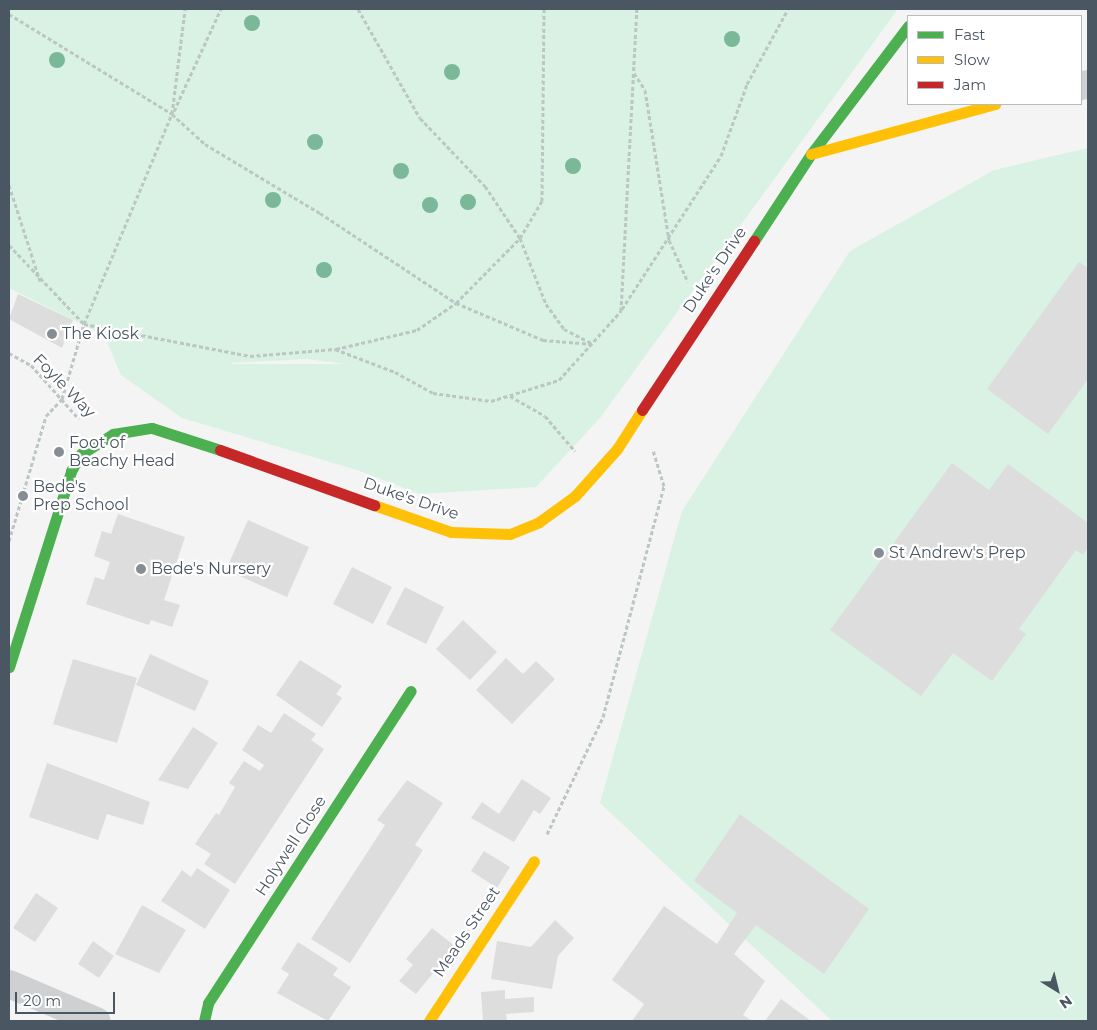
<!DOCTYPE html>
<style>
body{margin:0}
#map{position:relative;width:1097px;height:1030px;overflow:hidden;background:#f4f4f4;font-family:Montserrat,sans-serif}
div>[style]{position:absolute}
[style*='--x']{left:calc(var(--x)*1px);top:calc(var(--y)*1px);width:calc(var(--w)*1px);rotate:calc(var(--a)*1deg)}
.green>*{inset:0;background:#d9f2e3}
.building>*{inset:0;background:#ddddde}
.path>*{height:3px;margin-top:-1.5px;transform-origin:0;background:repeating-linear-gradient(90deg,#bcc7c4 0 4px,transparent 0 6.5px)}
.street>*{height:28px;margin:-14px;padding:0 14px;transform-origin:14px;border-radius:14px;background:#ced0d2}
.fast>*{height:11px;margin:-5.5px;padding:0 5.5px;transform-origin:5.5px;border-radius:5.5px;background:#4caf50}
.slow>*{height:11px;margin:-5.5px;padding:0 5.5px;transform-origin:5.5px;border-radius:5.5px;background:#ffc107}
.jam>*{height:11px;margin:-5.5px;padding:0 5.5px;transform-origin:5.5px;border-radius:5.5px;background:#c62828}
.trees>*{width:16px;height:16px;margin:-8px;border-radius:50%;background:#7ab899}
.dots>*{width:14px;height:14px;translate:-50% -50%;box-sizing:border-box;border:2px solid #fff;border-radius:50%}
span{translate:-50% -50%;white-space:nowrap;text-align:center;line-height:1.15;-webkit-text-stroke:4.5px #fff;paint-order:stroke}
.street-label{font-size:16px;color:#4a5661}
.poi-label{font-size:16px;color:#4a5661}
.left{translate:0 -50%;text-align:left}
.frame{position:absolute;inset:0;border:10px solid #4a5661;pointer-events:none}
.legend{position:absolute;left:907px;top:15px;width:175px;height:90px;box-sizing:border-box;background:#fff;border:1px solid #b7bbc0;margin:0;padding:6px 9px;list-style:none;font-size:15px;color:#4a5661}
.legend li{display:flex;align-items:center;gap:10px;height:25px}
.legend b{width:25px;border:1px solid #b7bbc0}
.north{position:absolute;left:1032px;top:965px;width:50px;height:50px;-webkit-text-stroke:4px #fff;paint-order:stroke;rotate:144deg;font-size:14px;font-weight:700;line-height:20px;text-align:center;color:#4a5661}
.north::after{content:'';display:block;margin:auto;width:18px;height:22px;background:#4a5661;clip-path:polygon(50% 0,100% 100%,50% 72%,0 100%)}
.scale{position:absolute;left:15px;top:992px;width:100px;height:22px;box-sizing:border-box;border:2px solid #4a5661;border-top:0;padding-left:6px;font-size:15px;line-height:18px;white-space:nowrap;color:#4a5661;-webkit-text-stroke:4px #fff;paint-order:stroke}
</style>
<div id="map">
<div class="green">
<div style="clip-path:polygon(evenodd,9px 9px,898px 9px,600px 418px,536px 487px,420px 494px,357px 470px,182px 418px,121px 375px,104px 335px,9px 288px,9px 9px,307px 359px,345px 364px,231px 364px,232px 363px,307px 359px)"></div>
<div style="clip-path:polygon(1088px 148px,1088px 1021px,832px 1021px,600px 803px,682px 511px,850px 251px,994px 170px)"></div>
</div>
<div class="building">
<div style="clip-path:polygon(1079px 262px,1088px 268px,1088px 379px,1048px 434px,987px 389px)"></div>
<div style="clip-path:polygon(18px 294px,73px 320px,62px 348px,9px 319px)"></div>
<div style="clip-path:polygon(952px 463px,989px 490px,1008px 464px,1088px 523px,1088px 547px,1083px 555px,1076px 550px,1019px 629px,1026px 634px,992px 681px,953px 653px,921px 696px,830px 630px)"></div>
<div style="clip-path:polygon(118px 514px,185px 537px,164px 600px,180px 605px,172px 627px,151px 620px,149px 625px,86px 604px,95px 577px,104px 580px,110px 562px,94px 556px,102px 531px,111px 534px)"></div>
<div style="clip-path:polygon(248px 520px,309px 547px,287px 597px,226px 570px)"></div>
<div style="clip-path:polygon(352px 567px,392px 587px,373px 624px,333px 604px)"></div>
<div style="clip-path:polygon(405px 587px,444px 607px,426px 644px,386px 624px)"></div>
<div style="clip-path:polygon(463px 620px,497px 652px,470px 680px,436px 649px)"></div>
<div style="clip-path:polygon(150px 654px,209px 681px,195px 711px,136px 685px)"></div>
<div style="clip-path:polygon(506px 658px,523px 674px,536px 661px,555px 679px,512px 724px,476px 690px)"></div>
<div style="clip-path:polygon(73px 659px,137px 678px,117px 743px,53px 724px)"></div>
<div style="clip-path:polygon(300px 660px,342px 686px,336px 694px,342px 698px,322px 727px,276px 695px)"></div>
<div style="clip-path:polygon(284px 713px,316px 734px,311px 740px,324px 749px,235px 884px,204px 864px,211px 854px,195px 844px,216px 813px,219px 815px,235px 787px,229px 783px,244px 761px,260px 771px,264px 765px,242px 750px,258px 725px,271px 733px)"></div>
<div style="clip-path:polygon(193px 727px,218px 743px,188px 789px,158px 780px)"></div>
<div style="clip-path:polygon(47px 763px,150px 802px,143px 825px,107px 814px,98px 840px,29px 817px)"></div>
<div style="clip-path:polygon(522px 779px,551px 798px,540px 814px,534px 810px,514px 842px,471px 818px,482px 802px,499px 814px)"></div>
<div style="clip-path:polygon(407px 780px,443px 803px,415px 845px,423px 850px,350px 963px,311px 939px,385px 825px,377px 820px)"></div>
<div style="clip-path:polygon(740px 814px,869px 909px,824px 974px,756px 925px,734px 954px,765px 981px,743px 1015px,752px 1021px,632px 1021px,644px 1004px,612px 980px,664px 906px,717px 944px,737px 913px,694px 881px)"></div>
<div style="clip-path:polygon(484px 851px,510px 867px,497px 888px,471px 871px)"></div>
<div style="clip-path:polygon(197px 868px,230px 890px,205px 929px,161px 901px,182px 870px,191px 877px)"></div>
<div style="clip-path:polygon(36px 893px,58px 908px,35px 942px,13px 928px)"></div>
<div style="clip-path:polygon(142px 905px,186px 930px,159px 973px,115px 954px)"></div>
<div style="clip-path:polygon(555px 920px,574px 938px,558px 956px,552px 989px,491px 979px,497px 941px,531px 947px)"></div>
<div style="clip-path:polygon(432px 928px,455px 946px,416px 994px,399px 981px,413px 965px,406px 959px)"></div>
<div style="clip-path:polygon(93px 941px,114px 956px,99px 978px,78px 964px)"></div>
<div style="clip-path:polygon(298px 942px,338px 968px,333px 975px,351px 987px,328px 1021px,277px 993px,289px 974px,281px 969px)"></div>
<div style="clip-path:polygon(505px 990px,505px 999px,534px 997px,534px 1012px,506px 1014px,507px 1021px,483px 1021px,481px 992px)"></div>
<div style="clip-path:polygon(781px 999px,811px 1021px,765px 1021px)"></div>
</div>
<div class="path">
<div style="--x:358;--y:9;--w:125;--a:60.4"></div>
<div style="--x:420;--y:118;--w:94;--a:46.3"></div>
<div style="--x:485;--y:186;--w:63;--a:56.1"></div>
<div style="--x:520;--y:238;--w:71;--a:68.5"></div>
<div style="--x:546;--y:304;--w:31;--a:54"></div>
<div style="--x:564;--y:329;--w:30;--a:27"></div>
<div style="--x:9;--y:14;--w:191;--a:31.5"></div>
<div style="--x:172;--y:114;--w:45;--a:42.3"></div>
<div style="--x:205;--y:144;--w:134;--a:31"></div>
<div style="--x:320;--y:213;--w:163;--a:33.5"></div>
<div style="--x:456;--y:303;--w:95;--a:23"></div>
<div style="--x:543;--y:340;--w:50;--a:4.6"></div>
<div style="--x:634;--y:73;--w:20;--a:57"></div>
<div style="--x:645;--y:90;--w:152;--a:80.9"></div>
<div style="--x:669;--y:240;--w:46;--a:65.7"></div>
<div style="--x:174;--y:111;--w:112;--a:-65.3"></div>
<div style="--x:9;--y:185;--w:101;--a:72.1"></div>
<div style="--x:9;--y:245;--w:109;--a:46.5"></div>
<div style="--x:84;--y:324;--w:169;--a:10.9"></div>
<div style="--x:250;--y:356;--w:85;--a:-4.7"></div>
<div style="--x:335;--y:349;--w:64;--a:21"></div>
<div style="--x:395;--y:372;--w:43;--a:28.9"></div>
<div style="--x:433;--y:393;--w:59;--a:7.9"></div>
<div style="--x:491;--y:401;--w:71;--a:-17.2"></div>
<div style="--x:559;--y:380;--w:93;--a:-48.1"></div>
<div style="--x:621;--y:311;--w:302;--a:-87"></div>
<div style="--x:622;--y:309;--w:182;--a:-57.1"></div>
<div style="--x:721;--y:156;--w:77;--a:-70.1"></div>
<div style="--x:747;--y:84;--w:85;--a:-61.3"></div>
<div style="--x:336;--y:349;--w:83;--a:-13.2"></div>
<div style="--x:417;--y:330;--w:47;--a:-34.7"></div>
<div style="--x:456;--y:303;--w:91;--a:-45.4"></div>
<div style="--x:520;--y:238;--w:43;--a:-59.3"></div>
<div style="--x:542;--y:201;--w:192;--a:-89.4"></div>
<div style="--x:9;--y:353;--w:25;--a:29"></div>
<div style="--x:31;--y:365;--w:72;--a:48.4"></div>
<div style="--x:510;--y:396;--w:40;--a:29.7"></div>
<div style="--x:545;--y:416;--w:46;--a:49.4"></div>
<div style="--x:9;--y:541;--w:130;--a:-73.5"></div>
<div style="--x:46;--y:416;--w:23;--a:-47"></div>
<div style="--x:62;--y:399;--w:78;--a:-73.7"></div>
<div style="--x:84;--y:324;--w:228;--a:-67.3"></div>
<div style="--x:172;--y:114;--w:106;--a:-82.9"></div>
<div style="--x:547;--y:834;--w:130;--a:-64.4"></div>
<div style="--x:603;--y:717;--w:239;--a:-75.2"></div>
<div style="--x:664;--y:486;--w:39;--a:-107"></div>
</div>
<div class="street">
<div style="--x:1081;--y:86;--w:7;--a:-16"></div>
<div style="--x:9;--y:984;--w:95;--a:23"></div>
</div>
<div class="fast">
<div style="--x:754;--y:241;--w:104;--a:-56.8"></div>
<div style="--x:811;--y:154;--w:161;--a:-52.8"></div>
<div style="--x:9;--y:667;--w:206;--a:-72.4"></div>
<div style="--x:71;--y:471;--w:20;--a:-60"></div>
<div style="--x:81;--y:454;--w:38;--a:-32"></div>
<div style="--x:113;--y:434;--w:39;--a:-9"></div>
<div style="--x:152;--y:428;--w:71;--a:17.9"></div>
<div style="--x:204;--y:1021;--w:18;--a:-77"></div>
<div style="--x:208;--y:1003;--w:372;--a:-57"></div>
</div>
<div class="slow">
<div style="--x:811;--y:154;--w:191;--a:-15.2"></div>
<div style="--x:374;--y:505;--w:82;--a:19.3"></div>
<div style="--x:451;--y:532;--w:59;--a:1.9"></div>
<div style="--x:510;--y:534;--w:31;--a:-22"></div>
<div style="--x:539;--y:522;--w:44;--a:-35.8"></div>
<div style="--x:575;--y:496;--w:63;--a:-48.2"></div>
<div style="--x:617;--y:449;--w:46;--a:-57.3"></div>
<div style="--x:429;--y:1021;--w:191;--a:-56.7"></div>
</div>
<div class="jam">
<div style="--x:642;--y:410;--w:203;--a:-56.5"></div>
<div style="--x:220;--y:450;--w:164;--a:19.7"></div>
</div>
<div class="trees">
<div style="left:252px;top:23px"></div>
<div style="left:732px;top:39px"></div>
<div style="left:57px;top:60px"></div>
<div style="left:452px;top:72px"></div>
<div style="left:315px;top:142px"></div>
<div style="left:573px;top:166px"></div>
<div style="left:401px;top:171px"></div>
<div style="left:273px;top:200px"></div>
<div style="left:468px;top:202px"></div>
<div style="left:430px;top:205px"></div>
<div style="left:324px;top:270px"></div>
</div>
<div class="dots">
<div style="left:52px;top:334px;background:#868d94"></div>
<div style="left:59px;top:452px;background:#868d94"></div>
<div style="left:23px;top:496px;background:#868d94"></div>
<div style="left:879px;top:553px;background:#868d94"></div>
<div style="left:141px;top:569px;background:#868d94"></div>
</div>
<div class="street-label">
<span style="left:715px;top:270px;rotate:-56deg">Duke's Drive</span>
<span style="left:64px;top:386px;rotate:46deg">Foyle Way</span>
<span style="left:411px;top:499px;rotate:19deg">Duke's Drive</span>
<span style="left:291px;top:846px;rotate:-57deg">Holywell Close</span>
<span style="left:467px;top:932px;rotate:-56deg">Meads Street</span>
</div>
<div class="poi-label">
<span class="left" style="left:62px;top:334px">The Kiosk</span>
<span class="left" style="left:69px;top:452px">Foot of<br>Beachy Head</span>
<span class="left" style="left:33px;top:496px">Bede's<br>Prep School</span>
<span class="left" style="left:889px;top:553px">St Andrew's Prep</span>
<span class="left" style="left:151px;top:569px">Bede's Nursery</span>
</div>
<div class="frame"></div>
<ul class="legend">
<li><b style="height:6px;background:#4caf50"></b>Fast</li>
<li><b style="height:6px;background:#ffc107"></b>Slow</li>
<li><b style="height:6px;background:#c62828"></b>Jam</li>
</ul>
<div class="north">N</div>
<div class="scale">20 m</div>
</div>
